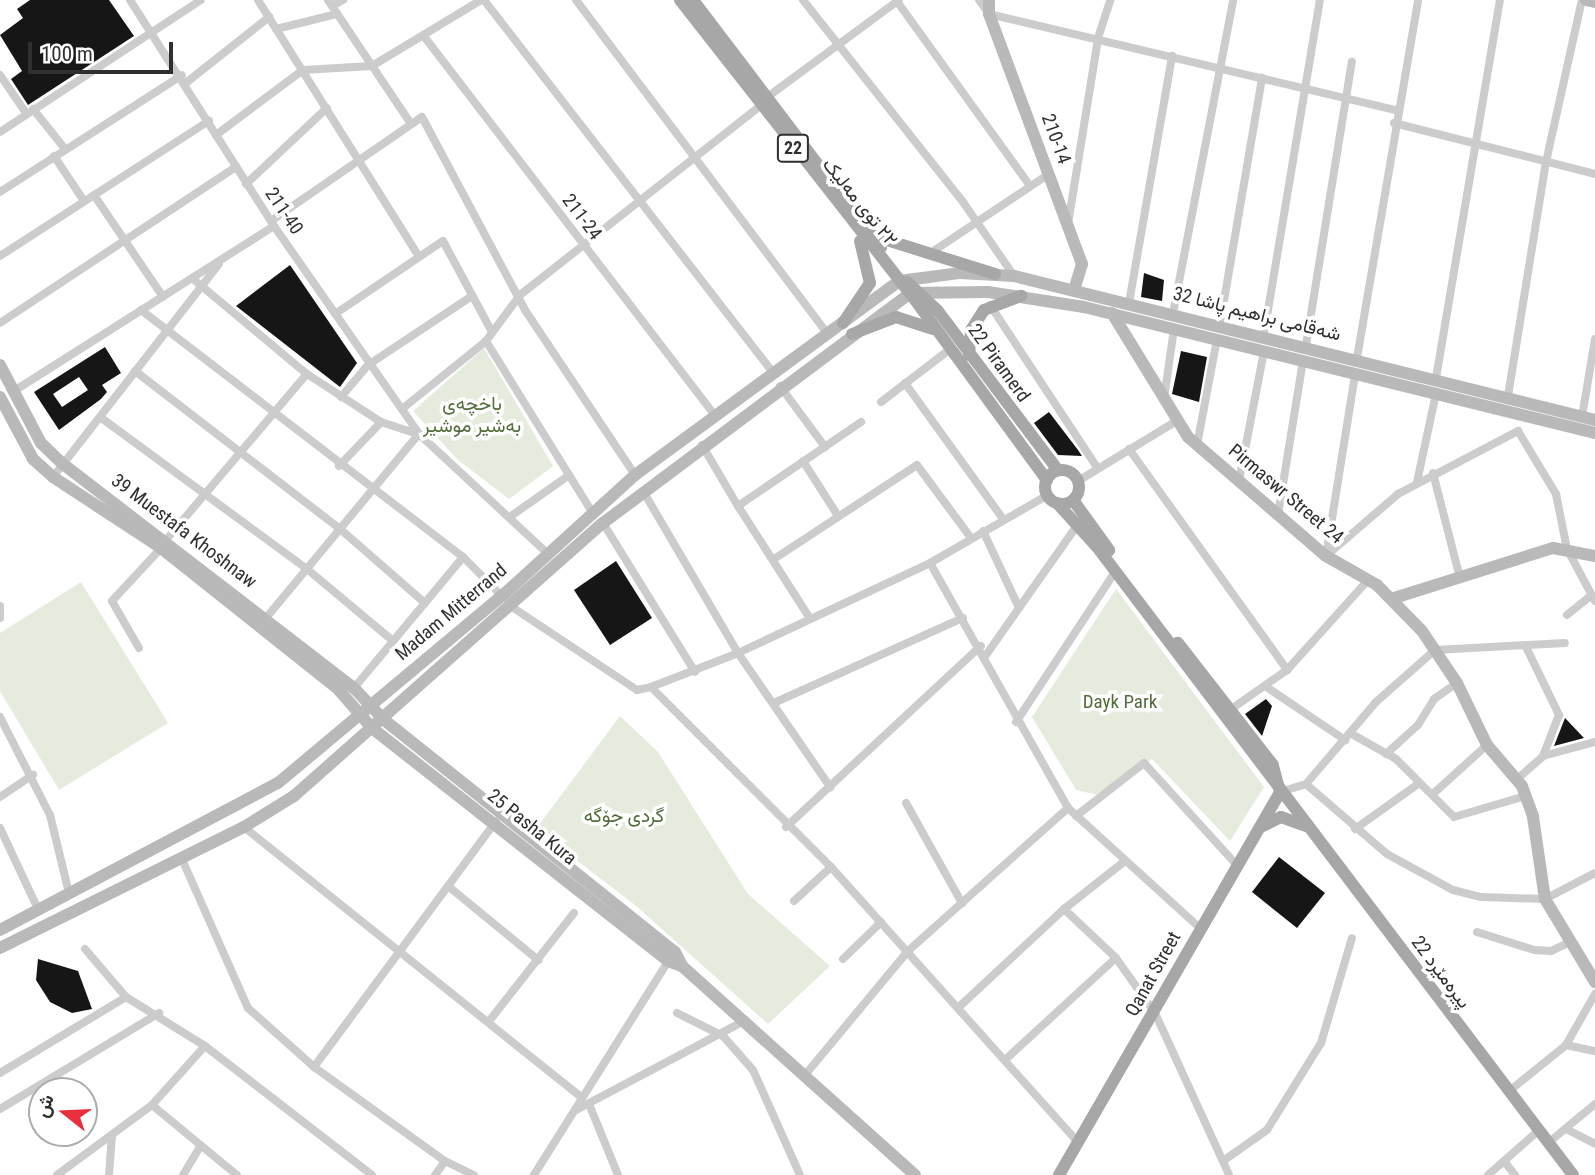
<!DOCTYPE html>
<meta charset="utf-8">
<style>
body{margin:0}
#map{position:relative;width:1595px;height:1175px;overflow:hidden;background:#fff;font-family:"Roboto Condensed",Vazirmatn,sans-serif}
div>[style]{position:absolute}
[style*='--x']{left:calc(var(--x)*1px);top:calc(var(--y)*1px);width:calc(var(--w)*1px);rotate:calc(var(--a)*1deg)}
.green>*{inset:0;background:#e5ecdd}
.building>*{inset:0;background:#161616}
.street>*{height:8px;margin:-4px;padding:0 4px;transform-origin:4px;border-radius:4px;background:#ccc}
.secondary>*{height:12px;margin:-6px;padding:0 6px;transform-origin:6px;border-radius:6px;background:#b9b9b9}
.primary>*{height:12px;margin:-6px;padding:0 6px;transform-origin:6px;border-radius:6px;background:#a7a7a7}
.primary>.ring{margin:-6px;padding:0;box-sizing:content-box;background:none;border:12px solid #a7a7a7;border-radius:50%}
span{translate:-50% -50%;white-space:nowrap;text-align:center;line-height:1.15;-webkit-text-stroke:7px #fff;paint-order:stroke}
.shield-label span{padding:2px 5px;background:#fff;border:2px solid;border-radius:5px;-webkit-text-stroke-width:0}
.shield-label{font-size:18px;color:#2f2f2f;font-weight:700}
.street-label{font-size:19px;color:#2f2f2f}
.park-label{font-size:19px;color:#526c3b}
.north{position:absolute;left:28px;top:1077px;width:70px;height:70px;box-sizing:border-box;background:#fff;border:2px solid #acacac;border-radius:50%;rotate:288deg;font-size:19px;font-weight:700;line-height:28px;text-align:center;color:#2f2f2f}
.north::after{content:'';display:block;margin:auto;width:24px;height:32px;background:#e92e3c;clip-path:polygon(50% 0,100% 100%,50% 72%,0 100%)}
.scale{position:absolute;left:28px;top:42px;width:145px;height:32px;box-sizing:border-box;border:4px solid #2f2f2f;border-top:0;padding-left:9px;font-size:21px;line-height:24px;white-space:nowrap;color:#2f2f2f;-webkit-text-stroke:5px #fff;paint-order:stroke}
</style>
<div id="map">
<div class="green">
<div style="clip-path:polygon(484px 348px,553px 466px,509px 499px,458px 460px,413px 411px)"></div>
<div style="clip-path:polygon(81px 582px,168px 723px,59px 790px,0 691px,0 633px)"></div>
<div style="clip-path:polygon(1116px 589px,1264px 787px,1230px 841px,1152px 759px,1098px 795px,1076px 790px,1032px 717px)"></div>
<div style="clip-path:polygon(620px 716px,658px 752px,748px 894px,830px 966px,768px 1024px,635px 905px,536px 829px)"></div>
</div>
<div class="building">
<div style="clip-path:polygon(30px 0,109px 0,134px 36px,28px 105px,11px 79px,22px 71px,0 35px,23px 18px,17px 9px)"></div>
<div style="clip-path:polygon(290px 265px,357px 363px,340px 387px,236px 306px)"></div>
<div style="clip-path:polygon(1144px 273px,1164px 280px,1162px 301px,1141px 297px)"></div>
<div style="clip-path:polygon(evenodd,105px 347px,121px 373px,102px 385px,107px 392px,101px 399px,59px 430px,34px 392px,105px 347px,79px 377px,88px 390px,62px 407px,53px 394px,79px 377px)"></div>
<div style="clip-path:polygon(1181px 351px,1207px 357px,1199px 402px,1172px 394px)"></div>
<div style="clip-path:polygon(1049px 412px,1078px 450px,1082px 456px,1058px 455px,1034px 423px)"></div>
<div style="clip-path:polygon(616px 561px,652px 618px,610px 645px,574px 590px)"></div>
<div style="clip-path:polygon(1266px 699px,1272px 706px,1262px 736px,1245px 714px)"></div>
<div style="clip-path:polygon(1565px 718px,1584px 738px,1554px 746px)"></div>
<div style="clip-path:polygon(1279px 857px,1325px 893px,1297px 928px,1252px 892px)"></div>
<div style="clip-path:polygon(38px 959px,78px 971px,92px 1009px,72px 1013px,50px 1002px,36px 980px)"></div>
</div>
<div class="street">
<div style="--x:130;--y:0;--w:268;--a:57.5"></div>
<div style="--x:274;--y:226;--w:254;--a:55.1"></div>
<div style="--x:419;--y:434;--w:176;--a:42.9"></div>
<div style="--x:258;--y:0;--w:303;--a:57.9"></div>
<div style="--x:328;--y:0;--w:149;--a:56.2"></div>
<div style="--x:484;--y:0;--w:473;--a:52.2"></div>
<div style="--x:576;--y:0;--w:418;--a:53"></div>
<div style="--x:803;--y:0;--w:258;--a:51.6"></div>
<div style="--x:963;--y:202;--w:90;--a:55.4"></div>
<div style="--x:896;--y:0;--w:229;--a:54.2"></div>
<div style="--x:979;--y:0;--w:17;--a:54"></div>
<div style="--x:989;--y:14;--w:418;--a:13.3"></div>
<div style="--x:332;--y:6;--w:13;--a:-29"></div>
<div style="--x:276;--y:29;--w:63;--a:-13.8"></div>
<div style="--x:423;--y:35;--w:481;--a:52.5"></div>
<div style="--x:0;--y:75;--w:46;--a:55.6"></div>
<div style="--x:187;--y:82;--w:105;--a:-38.4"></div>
<div style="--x:766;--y:98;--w:165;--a:-36.4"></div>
<div style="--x:33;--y:109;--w:51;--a:51.3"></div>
<div style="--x:1394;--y:123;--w:207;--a:14.2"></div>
<div style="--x:0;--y:132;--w:240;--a:-33.3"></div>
<div style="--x:216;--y:135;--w:109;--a:-36.8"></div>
<div style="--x:303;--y:70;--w:69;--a:-3.3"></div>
<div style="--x:372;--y:66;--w:127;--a:-31.2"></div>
<div style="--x:54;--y:156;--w:54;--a:56.3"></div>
<div style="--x:246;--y:184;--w:111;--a:-43.2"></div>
<div style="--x:0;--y:192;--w:216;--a:-32.7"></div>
<div style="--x:94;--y:195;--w:123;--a:55.9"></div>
<div style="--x:271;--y:221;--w:183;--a:-34.6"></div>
<div style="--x:422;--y:117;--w:219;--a:61.9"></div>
<div style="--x:525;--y:310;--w:198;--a:56.3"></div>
<div style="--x:1068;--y:224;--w:188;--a:-80.8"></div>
<div style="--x:1098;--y:38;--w:40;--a:-72"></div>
<div style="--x:929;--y:254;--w:144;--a:-33.7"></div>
<div style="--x:0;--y:256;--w:249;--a:-32.9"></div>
<div style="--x:192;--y:278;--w:150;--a:39.9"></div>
<div style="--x:307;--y:374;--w:88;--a:33"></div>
<div style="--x:381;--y:422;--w:40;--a:18"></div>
<div style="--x:1129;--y:303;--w:251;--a:-80.1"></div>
<div style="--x:990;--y:305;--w:194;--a:56.6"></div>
<div style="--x:141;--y:310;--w:406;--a:37.5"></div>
<div style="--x:463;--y:557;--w:55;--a:45"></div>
<div style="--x:1173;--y:313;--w:319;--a:-79.1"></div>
<div style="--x:335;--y:314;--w:130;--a:-34.1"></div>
<div style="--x:443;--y:241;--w:103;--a:61.7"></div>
<div style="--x:0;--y:323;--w:283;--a:-33.5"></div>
<div style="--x:1220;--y:324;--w:250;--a:-80.3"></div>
<div style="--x:1264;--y:334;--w:339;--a:-80.5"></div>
<div style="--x:486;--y:341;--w:205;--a:58.2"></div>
<div style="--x:1306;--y:345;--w:287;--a:-80.8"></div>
<div style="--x:1357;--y:358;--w:363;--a:-80.3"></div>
<div style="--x:135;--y:371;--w:257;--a:37.6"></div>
<div style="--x:339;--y:528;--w:114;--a:41.1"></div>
<div style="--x:1436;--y:378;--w:383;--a:-80.4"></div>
<div style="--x:905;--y:383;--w:168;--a:54.2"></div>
<div style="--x:780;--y:386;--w:76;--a:53.6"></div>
<div style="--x:14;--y:391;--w:308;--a:-32.4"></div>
<div style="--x:1508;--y:396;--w:237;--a:-80.8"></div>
<div style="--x:1546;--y:162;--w:166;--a:-77.5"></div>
<div style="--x:341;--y:397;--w:42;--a:-49.8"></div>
<div style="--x:368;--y:365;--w:125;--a:-33.6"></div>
<div style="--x:1164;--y:399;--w:71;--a:-81.9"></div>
<div style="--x:881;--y:402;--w:86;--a:-37.4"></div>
<div style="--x:402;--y:409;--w:108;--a:-39"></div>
<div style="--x:486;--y:341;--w:57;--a:-53.5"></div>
<div style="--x:520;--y:295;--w:305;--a:-38.2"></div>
<div style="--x:100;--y:417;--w:257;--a:36.3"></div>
<div style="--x:307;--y:569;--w:112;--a:39.9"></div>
<div style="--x:1582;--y:417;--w:79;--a:-80.5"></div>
<div style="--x:702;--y:445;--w:71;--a:59.5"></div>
<div style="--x:1197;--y:445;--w:108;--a:-79.3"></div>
<div style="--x:1129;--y:449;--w:272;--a:54.4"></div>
<div style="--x:803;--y:461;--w:65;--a:57.5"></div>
<div style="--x:339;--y:466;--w:61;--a:-46.3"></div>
<div style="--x:1433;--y:473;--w:108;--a:75.6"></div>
<div style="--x:53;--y:477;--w:270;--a:-52.1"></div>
<div style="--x:1078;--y:481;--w:114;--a:-31.3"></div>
<div style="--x:1239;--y:481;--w:132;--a:-79.1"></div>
<div style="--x:1417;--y:482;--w:91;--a:-77.9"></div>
<div style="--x:643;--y:491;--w:188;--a:59.6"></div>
<div style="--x:738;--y:653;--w:163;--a:55.5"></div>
<div style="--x:1278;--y:515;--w:156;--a:-80.8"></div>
<div style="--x:511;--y:516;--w:70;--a:-35.1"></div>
<div style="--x:603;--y:523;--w:175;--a:58.3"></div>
<div style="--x:983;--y:531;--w:85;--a:64.9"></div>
<div style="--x:166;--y:540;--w:218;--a:-49.7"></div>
<div style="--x:1326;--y:556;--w:95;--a:-40.7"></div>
<div style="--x:1398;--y:494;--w:136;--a:-27.7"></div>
<div style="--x:1518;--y:431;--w:74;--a:58.9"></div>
<div style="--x:1556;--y:494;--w:56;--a:78.7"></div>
<div style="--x:1567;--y:549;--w:59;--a:61.7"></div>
<div style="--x:1326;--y:556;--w:184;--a:-80.9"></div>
<div style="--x:774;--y:559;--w:171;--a:-33.3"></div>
<div style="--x:917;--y:465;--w:91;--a:53.5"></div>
<div style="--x:930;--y:563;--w:281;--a:60.6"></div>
<div style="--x:1068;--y:808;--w:180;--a:42.3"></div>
<div style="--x:0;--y:606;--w:12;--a:90"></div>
<div style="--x:512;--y:607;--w:150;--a:33.6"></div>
<div style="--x:637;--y:690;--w:14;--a:-12"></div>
<div style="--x:651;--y:687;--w:93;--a:-21.3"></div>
<div style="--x:738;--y:653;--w:212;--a:-25.1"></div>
<div style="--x:930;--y:563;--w:136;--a:-30"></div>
<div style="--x:1567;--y:615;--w:28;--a:-39"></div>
<div style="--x:809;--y:617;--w:132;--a:-122.6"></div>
<div style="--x:738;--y:506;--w:149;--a:-34.3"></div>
<div style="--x:266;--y:618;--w:239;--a:-50.3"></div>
<div style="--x:1526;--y:647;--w:76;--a:64.1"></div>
<div style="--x:1559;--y:715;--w:44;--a:111.3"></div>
<div style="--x:1543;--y:756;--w:54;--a:-15.1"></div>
<div style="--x:139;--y:648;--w:54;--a:-119.9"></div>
<div style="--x:112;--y:601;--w:72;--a:-47.2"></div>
<div style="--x:986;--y:655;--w:160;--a:-54.9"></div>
<div style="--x:1265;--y:686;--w:97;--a:34"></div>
<div style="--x:651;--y:687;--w:255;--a:45"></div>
<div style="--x:831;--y:867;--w:368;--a:48.1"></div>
<div style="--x:354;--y:688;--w:170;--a:-50.2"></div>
<div style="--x:776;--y:702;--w:205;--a:-24.2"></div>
<div style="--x:1230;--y:710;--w:70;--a:-35.1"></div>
<div style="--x:1287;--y:670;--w:122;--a:-48"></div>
<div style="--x:0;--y:717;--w:110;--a:63"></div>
<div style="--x:50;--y:815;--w:80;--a:76.3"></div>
<div style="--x:1016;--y:722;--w:180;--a:-56.6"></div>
<div style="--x:1350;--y:733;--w:53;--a:29.5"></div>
<div style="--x:1396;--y:759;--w:82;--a:45"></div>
<div style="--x:1454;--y:817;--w:75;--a:-16.3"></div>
<div style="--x:1386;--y:754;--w:43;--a:-42.2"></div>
<div style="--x:1418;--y:725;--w:31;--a:-58"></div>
<div style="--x:1434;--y:699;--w:28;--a:-35"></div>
<div style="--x:1517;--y:779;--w:35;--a:-41"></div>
<div style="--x:1306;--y:784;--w:107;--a:40.8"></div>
<div style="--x:1387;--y:854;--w:75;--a:28.6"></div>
<div style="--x:1453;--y:890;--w:29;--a:14"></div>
<div style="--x:1481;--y:897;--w:64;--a:1.8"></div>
<div style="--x:1545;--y:899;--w:56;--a:-27.5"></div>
<div style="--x:1280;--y:792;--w:27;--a:-17"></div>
<div style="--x:1306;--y:784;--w:108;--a:-49.5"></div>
<div style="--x:1376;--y:702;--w:79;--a:-41.4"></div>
<div style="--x:1435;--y:650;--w:130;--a:-3.1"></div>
<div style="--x:1434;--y:793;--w:72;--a:-42.2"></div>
<div style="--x:0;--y:797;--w:40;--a:-34"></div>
<div style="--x:906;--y:803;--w:115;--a:60.8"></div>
<div style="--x:1076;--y:816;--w:86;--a:-37.9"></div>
<div style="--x:1144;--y:763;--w:135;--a:47.7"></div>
<div style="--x:244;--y:827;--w:433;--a:38.7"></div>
<div style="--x:786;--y:827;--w:266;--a:-42.9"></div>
<div style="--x:0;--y:828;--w:89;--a:64.9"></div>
<div style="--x:1355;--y:829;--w:77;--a:-35.5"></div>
<div style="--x:181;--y:857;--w:165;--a:66.1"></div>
<div style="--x:248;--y:1008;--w:89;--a:41.8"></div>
<div style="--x:314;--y:1067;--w:161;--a:35.7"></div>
<div style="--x:445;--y:1161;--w:32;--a:26"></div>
<div style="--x:448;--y:886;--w:117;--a:39.4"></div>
<div style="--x:794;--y:901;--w:50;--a:-42.6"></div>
<div style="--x:1064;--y:909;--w:71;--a:43.3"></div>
<div style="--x:1116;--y:958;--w:67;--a:54.7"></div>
<div style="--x:1155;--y:1013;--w:178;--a:65.4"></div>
<div style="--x:1477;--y:932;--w:60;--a:17.5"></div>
<div style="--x:1534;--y:950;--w:17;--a:3"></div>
<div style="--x:1551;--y:951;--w:21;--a:-25"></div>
<div style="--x:85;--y:949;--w:63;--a:49.5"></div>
<div style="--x:126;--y:997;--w:93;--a:31.8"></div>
<div style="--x:205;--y:1046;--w:211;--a:37.7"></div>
<div style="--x:843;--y:959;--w:53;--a:-44.2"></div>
<div style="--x:959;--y:1007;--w:144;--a:-43"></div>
<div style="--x:1064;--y:909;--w:78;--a:-38.2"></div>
<div style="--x:677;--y:1013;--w:51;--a:26.6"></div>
<div style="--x:723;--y:1036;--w:45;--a:48.6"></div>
<div style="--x:753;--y:1070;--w:115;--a:65.9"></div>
<div style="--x:490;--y:1020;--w:136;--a:-51.9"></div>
<div style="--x:1566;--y:1045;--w:30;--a:12"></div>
<div style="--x:1006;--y:1059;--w:149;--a:-42.6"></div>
<div style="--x:314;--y:1067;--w:306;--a:-53.5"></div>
<div style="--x:0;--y:1073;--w:147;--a:-31.1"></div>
<div style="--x:805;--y:1075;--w:161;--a:-50.3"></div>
<div style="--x:908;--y:951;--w:215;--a:-41.8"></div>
<div style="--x:1508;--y:1092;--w:75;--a:-39"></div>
<div style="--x:1566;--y:1045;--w:59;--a:-60.4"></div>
<div style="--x:589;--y:1104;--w:77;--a:67.8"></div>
<div style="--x:152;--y:1105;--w:110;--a:39.5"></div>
<div style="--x:0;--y:1109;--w:186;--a:-31.1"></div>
<div style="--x:576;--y:1110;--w:192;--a:-27.9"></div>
<div style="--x:1566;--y:1129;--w:33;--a:27"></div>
<div style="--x:1548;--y:1143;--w:61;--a:-39.7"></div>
<div style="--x:1223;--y:1161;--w:54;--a:-35.2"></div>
<div style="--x:1267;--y:1130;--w:102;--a:-58.2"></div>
<div style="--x:1321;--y:1043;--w:109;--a:-73.6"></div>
<div style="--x:1504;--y:1161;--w:18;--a:52"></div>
<div style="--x:57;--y:1175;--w:118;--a:-36.4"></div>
<div style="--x:152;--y:1105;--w:79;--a:-48.1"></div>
<div style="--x:109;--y:1175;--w:40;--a:-85.7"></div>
<div style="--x:183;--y:1175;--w:33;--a:-59"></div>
<div style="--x:435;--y:1175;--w:17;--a:-54"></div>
<div style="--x:534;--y:1175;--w:252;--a:-57.9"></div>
<div style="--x:1488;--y:1175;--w:67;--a:-41.3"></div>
</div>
<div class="secondary">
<div style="--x:989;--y:0;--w:14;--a:90"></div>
<div style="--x:989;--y:14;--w:267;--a:69.6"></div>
<div style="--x:1082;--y:264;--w:28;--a:107"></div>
<div style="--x:1586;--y:0;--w:9;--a:13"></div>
<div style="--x:1112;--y:313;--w:145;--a:58.5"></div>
<div style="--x:1188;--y:437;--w:182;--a:40.8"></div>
<div style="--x:1326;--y:556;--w:59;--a:29.6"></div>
<div style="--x:1377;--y:585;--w:64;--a:45.6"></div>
<div style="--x:1422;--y:631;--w:63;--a:56.1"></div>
<div style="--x:1457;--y:683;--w:69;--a:64.2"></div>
<div style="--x:1487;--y:745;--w:54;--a:49.5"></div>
<div style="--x:1522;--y:786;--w:33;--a:70"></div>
<div style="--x:1533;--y:817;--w:83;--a:81.7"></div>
<div style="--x:1545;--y:899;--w:97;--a:58.9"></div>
<div style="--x:0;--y:365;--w:88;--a:62.3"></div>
<div style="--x:41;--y:443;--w:30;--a:44"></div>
<div style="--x:63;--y:464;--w:367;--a:37.6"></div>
<div style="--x:354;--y:688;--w:42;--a:46.9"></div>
<div style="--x:383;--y:719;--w:374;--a:38.6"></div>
<div style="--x:675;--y:952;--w:16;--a:63"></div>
<div style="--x:0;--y:397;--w:70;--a:62"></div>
<div style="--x:33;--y:459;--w:27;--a:42"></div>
<div style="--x:53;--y:477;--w:129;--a:33.3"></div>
<div style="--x:161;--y:548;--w:226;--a:38.5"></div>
<div style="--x:338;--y:689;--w:52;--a:48.9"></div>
<div style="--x:372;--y:728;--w:377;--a:38.2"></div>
<div style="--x:668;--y:961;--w:15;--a:20"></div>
<div style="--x:682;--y:966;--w:313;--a:41.9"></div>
<div style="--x:1391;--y:599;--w:170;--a:-17.5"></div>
<div style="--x:1553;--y:548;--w:43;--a:10.8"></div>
<div style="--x:0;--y:930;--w:314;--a:-27.9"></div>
<div style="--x:278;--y:783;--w:292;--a:-39.9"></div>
<div style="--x:502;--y:596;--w:180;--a:-42.3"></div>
<div style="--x:635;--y:475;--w:328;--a:-36.3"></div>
<div style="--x:899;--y:281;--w:62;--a:-7.5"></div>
<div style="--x:960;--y:273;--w:54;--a:3.2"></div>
<div style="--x:1014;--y:276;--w:599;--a:13.92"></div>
<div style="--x:0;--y:948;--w:272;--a:-26.4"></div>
<div style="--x:244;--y:827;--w:59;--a:-31.8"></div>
<div style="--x:294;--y:796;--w:412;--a:-41.5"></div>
<div style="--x:603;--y:523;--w:384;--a:-36.8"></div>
<div style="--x:910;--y:293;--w:78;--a:-0.7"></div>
<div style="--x:988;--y:292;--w:97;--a:8.9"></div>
<div style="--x:1084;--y:307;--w:526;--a:13.85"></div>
</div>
<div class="primary">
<div style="--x:680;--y:0;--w:372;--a:51.9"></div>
<div style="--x:910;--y:293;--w:232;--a:53.8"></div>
<div style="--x:693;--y:0;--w:311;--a:52.8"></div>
<div style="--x:871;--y:235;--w:130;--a:17.5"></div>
<div style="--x:907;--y:282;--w:42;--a:43.1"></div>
<div style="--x:938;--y:311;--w:199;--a:53"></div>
<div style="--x:843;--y:323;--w:48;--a:-56"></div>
<div style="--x:870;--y:283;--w:43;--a:-103.4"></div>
<div style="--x:852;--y:334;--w:47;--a:-21.1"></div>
<div style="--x:896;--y:317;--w:39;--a:18"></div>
<div style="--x:969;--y:355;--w:25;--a:-85"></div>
<div style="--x:971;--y:330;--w:24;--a:-57"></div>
<div style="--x:984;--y:310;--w:40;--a:-21"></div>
<div class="ring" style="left:1045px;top:470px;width:22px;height:22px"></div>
<div style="--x:1073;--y:500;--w:62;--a:54.2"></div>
<div style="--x:1057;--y:503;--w:59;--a:47.7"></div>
<div style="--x:1097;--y:547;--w:788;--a:52.84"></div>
<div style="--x:1263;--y:826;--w:20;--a:-27"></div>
<div style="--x:1281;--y:817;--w:27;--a:20"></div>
<div style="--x:1059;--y:1175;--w:442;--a:-60"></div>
<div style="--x:1280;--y:792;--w:28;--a:-105"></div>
<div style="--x:1273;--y:765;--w:155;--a:-127.9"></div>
</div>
<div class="shield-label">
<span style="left:793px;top:148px">22</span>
</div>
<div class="street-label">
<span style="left:1056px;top:139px;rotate:70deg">210-14</span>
<span style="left:860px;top:202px;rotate:51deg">٢٢ توی مەلیک</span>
<span style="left:284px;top:211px;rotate:56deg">211-40</span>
<span style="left:582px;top:217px;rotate:53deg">211-24</span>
<span style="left:1257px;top:314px;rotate:14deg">شەقامی براهیم پاشا 32</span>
<span style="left:999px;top:363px;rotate:54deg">22 Piramerd</span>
<span style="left:1286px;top:494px;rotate:40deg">Pirmaswr Street 24</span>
<span style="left:184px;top:531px;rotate:37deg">39 Muestafa Khoshnaw</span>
<span style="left:451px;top:612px;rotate:-40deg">Madam Mitterrand</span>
<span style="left:532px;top:827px;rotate:39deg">25 Pasha Kura</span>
<span style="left:1441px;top:972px;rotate:53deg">22 پیرەمێرد</span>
<span style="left:1153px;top:974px;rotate:-61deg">Qanat Street</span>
</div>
<div class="park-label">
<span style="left:472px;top:415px">باخچەی<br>بەشیر موشیر</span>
<span style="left:1120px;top:702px">Dayk Park</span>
<span style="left:624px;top:816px">گردی جۆگە</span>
</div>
<div class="north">ش</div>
<div class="scale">100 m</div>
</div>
